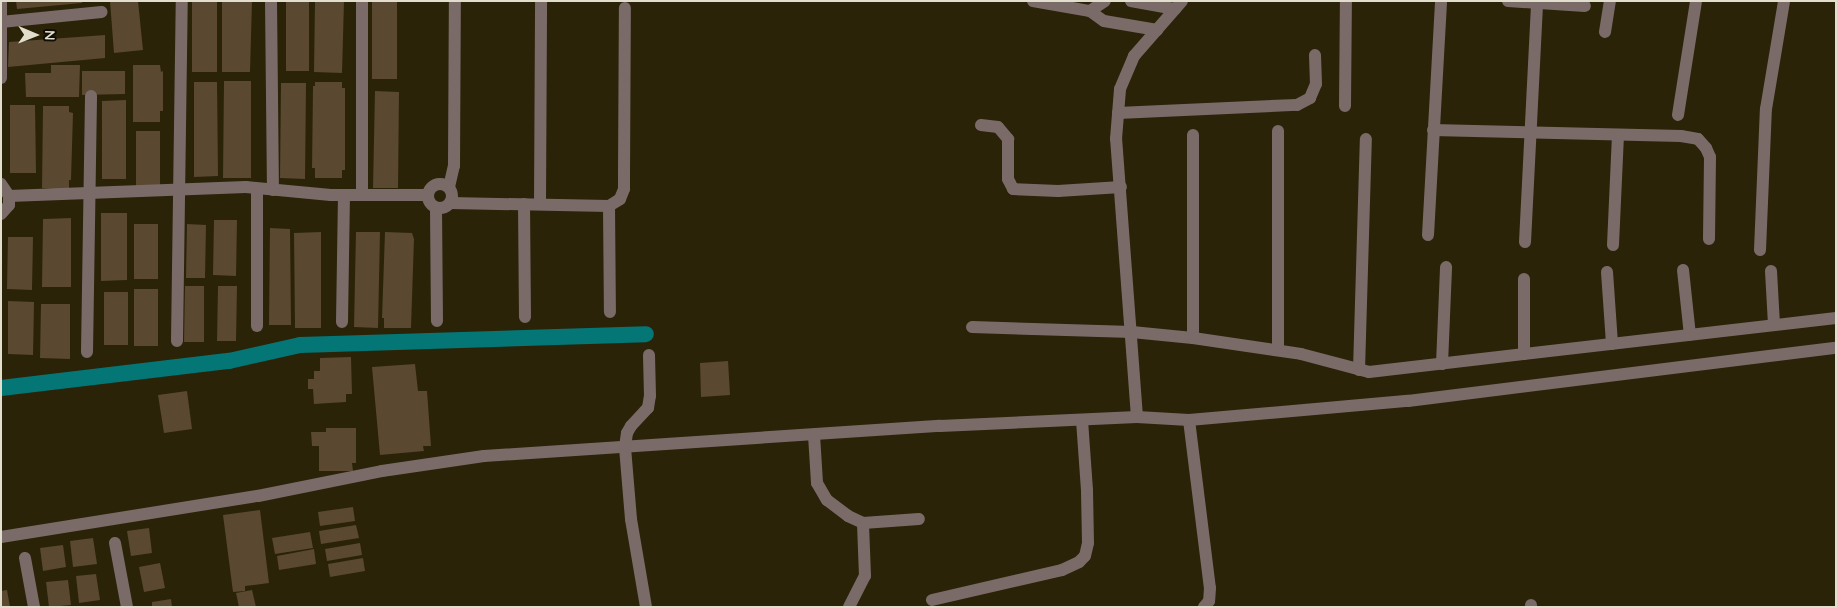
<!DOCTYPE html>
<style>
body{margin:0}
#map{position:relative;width:1837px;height:608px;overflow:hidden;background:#2a2308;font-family:Quicksand,sans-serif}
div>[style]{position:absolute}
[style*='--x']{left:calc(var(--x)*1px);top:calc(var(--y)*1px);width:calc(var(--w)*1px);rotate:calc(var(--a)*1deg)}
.canal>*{height:16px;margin:-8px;padding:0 8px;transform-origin:8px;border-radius:8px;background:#057676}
.building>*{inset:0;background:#5a4831}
.minor>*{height:12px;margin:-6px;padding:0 6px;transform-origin:6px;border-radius:6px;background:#7a6b69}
.minor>.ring{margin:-6px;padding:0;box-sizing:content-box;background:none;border:12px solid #7a6b69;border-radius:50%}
span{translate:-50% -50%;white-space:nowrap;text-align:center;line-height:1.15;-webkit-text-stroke:5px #100d04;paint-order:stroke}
.frame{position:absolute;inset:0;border:2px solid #e2dece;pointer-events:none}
.north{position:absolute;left:10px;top:10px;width:50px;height:50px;-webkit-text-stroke:4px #100d04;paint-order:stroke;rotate:91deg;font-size:14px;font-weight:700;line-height:20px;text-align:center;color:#e2dece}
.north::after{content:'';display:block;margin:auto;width:18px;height:22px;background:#e2dece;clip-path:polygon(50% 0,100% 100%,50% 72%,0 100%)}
</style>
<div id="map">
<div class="canal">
<div style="--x:1;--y:388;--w:230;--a:-6.8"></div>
<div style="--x:229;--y:361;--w:73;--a:-12.7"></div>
<div style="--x:300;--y:345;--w:346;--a:-1.8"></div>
</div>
<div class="building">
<div style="clip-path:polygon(16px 1px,82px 1px,82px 3px,17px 9px)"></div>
<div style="clip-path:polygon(110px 1px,138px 1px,143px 50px,114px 53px)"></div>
<div style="clip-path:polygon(192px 1px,217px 1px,217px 72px,192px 72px)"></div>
<div style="clip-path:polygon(222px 1px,252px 1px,250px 72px,222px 72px)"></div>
<div style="clip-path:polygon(286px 1px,309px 1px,309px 71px,286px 71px)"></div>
<div style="clip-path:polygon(315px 1px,344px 1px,342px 73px,314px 72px)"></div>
<div style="clip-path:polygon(372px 1px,397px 1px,397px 79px,372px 79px)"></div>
<div style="clip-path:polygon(105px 35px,105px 58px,8px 67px,9px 42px)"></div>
<div style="clip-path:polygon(51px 65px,80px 65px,79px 97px,26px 97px,25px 73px,51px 73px)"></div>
<div style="clip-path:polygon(133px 65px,160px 65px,161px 72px,163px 71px,163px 111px,160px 111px,160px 122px,133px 122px)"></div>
<div style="clip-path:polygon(82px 71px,125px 71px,125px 94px,82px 95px)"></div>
<div style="clip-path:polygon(224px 81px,251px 81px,251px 178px,223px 178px)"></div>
<div style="clip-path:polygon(194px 82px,217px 82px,218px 176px,194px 177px)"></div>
<div style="clip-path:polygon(315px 82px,342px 82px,342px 88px,345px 88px,345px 170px,342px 170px,342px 178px,315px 178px,315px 168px,312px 168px,313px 86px,315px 86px)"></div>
<div style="clip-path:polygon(281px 83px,306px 83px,305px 179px,280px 178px)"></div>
<div style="clip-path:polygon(375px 91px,399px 92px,398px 188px,373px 188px)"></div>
<div style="clip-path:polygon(126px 100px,126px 179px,102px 179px,102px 101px)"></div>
<div style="clip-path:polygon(10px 105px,35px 105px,36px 173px,10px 173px)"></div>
<div style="clip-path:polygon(43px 106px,69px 106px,69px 112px,73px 113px,71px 180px,69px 180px,69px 190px,42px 188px)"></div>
<div style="clip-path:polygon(136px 131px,160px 131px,160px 186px,136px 186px)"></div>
<div style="clip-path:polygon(101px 213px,127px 213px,127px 280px,101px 281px)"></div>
<div style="clip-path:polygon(71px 218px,71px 287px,42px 287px,43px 219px)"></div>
<div style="clip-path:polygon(214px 220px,237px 220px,236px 276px,213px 275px)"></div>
<div style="clip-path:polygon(134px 224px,158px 224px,158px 279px,134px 279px)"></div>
<div style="clip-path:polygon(187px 224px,206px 225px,205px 278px,186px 278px)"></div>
<div style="clip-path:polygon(270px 228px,290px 229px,291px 325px,269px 325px)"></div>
<div style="clip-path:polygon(321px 232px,321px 328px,295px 328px,294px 233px)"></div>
<div style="clip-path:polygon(356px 232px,380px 232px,378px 328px,354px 327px)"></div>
<div style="clip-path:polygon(385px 232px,412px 233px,414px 239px,411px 328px,384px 328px,384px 318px,382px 318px)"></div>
<div style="clip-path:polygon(8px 237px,33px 237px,32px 290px,7px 289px)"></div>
<div style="clip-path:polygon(185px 286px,204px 286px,204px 342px,184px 342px)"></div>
<div style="clip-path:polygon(218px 286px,237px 286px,236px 341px,217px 341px)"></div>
<div style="clip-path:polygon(134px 289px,158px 289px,158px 346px,134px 346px)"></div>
<div style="clip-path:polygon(104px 292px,128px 292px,128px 345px,104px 345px)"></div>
<div style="clip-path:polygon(8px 301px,34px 302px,33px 355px,8px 354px)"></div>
<div style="clip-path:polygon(41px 304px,70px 304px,70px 359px,40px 358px)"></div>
<div style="clip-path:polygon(351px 357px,352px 394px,346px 394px,346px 402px,314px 404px,313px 389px,308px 389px,308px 379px,314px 379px,314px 371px,320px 371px,320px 358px)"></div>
<div style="clip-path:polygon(728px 361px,730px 395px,701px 397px,700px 363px)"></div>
<div style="clip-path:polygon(415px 364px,418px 391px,427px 391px,431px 446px,423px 446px,424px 451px,380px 455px,372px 367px)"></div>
<div style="clip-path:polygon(187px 391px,192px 429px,164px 433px,158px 395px)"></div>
<div style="clip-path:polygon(326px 428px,356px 428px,356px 463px,352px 463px,353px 471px,319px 471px,319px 446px,312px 446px,311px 432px,326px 432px)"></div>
<div style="clip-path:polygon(353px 507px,355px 521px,320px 526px,318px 512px)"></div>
<div style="clip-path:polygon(260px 510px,269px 583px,245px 586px,245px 591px,233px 592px,223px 515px)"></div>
<div style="clip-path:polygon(356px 525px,359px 538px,321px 544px,319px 531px)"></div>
<div style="clip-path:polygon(149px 528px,152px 553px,131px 556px,127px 531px)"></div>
<div style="clip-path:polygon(310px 532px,313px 548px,275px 554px,272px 538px)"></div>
<div style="clip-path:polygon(93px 538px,97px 564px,73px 567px,70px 541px)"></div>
<div style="clip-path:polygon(360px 543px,362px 555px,327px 561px,325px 549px)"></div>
<div style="clip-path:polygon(63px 545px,66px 567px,43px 571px,40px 548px)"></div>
<div style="clip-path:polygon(314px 549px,316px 564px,279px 570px,277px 556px)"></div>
<div style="clip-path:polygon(363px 558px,365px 571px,330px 577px,328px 564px)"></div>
<div style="clip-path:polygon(160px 563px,165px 588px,144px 592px,139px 567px)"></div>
<div style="clip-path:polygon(96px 574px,100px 600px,79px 603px,76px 576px)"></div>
<div style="clip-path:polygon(68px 580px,71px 605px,49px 607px,46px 582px)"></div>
<div style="clip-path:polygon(7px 590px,10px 607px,1px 607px,1px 591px)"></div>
<div style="clip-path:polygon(252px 590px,256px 607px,239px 607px,236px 593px)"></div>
<div style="clip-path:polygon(171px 599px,172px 607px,152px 607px,152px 602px)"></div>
</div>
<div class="minor">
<div style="--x:271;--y:1;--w:189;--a:89.4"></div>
<div style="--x:362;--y:1;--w:193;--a:90"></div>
<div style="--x:1033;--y:1;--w:58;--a:10"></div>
<div style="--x:1090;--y:11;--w:17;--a:36"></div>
<div style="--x:1104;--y:21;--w:54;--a:9.6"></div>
<div style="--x:1131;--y:1;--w:45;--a:10.3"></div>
<div style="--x:1508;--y:1;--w:77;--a:3.7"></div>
<div style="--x:1090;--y:11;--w:18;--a:-34"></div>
<div style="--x:1;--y:22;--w:101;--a:-5.7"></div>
<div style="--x:1605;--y:32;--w:31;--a:-81"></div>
<div style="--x:1;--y:78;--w:77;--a:-90"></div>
<div style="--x:1345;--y:106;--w:105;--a:-89.5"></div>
<div style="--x:1118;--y:113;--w:179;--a:-2.6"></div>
<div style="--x:1297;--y:105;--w:15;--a:-28"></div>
<div style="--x:1310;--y:98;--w:15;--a:-67"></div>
<div style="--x:1316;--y:84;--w:29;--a:-92"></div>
<div style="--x:1678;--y:115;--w:115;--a:-81"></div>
<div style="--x:981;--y:125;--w:17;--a:7"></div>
<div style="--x:998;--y:127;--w:16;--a:50"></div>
<div style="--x:1008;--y:139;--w:40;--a:90"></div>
<div style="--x:1008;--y:179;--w:11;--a:63"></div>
<div style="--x:1013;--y:189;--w:45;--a:2.5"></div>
<div style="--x:1058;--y:191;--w:63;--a:-3.6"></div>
<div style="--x:1433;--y:130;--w:248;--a:1.4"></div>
<div style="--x:1681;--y:136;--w:17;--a:10"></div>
<div style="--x:1698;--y:139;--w:12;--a:48"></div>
<div style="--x:1706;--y:148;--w:10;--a:66"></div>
<div style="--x:1710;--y:157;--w:82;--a:90.7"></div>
<div style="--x:1193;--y:135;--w:203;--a:90"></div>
<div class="ring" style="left:428px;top:184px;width:12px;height:12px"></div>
<div style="--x:1;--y:184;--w:14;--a:56"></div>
<div style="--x:9;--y:196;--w:9;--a:90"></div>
<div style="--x:9;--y:205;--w:12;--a:132"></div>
<div style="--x:449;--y:187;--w:22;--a:-77"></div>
<div style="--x:454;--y:166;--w:165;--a:-89.7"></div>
<div style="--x:9;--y:196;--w:237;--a:-2.2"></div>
<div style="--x:246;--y:187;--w:85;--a:5.4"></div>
<div style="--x:331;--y:195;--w:97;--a:0"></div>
<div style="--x:450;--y:203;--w:159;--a:1.1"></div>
<div style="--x:609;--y:206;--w:13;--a:-32"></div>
<div style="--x:620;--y:199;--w:11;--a:-68"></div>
<div style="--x:624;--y:189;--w:13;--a:-90"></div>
<div style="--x:624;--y:176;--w:168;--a:-89.7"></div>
<div style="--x:524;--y:204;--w:113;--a:89.5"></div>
<div style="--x:540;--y:204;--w:203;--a:-89.7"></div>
<div style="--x:609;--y:206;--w:106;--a:89.5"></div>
<div style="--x:436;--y:208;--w:113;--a:89.5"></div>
<div style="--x:1428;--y:235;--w:234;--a:-86.8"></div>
<div style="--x:1525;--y:242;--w:239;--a:-87.1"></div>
<div style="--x:1613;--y:245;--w:110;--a:-87.4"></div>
<div style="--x:1760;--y:250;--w:141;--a:-87.6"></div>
<div style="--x:1766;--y:109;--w:109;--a:-80.5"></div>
<div style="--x:1683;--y:270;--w:65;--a:83.9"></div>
<div style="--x:1771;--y:271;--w:54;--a:86.8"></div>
<div style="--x:1607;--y:272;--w:72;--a:86"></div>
<div style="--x:1524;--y:279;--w:75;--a:90"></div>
<div style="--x:342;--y:322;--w:127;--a:-89.1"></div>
<div style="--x:257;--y:326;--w:137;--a:-90"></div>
<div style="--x:972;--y:327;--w:160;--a:1.8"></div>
<div style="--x:1132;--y:332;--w:61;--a:5.6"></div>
<div style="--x:1193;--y:338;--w:109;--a:8.4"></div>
<div style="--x:1301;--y:354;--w:70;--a:14.8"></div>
<div style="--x:1369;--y:372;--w:470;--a:-6.6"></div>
<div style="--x:177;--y:341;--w:340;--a:-89.2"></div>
<div style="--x:1278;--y:350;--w:219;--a:-90"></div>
<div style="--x:87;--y:352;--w:256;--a:-89.1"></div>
<div style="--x:1442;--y:364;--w:97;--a:-87.6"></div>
<div style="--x:1359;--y:370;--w:231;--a:-88.3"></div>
<div style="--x:1137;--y:417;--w:279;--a:-94.3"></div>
<div style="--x:1116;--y:139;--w:50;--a:-85.4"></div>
<div style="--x:1120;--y:89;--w:36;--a:-67"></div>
<div style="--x:1134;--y:56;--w:73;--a:-48.9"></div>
<div style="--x:1189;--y:420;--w:169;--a:82.9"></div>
<div style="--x:1210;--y:588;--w:13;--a:94"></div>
<div style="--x:1209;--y:601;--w:8;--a:130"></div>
<div style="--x:814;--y:435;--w:48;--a:86.4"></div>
<div style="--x:817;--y:483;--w:20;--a:60"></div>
<div style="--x:827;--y:500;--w:26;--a:37"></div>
<div style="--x:848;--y:516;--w:17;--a:25"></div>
<div style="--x:863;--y:523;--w:56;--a:-4.1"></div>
<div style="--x:1;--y:537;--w:260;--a:-9.1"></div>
<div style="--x:258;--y:496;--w:126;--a:-11.4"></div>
<div style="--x:382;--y:471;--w:103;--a:-8.4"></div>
<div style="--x:484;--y:456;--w:457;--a:-3.8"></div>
<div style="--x:940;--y:426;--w:197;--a:-2.6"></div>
<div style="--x:1137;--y:417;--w:52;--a:3.3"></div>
<div style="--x:1189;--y:420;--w:220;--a:-5"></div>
<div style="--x:1408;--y:401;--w:431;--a:-7.1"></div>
<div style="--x:115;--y:543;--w:65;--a:79.4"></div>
<div style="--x:25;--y:558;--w:50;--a:79.6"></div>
<div style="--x:932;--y:600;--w:133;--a:-13"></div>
<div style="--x:1062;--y:570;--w:19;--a:-25"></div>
<div style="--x:1079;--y:562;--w:8;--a:-45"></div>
<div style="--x:1085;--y:556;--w:13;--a:-77"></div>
<div style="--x:1088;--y:543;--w:53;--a:-91.1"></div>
<div style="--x:1087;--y:490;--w:69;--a:-94.1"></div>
<div style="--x:1531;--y:605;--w:2;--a:90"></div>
<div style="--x:646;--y:607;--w:89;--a:-99.7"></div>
<div style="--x:631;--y:519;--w:72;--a:-94.8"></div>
<div style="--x:625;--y:447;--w:14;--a:-82"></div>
<div style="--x:627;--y:433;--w:8;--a:-60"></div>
<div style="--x:631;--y:426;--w:25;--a:-47"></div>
<div style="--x:648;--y:408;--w:12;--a:-81"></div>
<div style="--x:650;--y:396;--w:41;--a:-91.4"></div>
<div style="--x:849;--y:607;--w:35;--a:-63"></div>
<div style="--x:865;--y:576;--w:53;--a:-92.2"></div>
</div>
<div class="frame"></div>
<div class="north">N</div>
</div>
